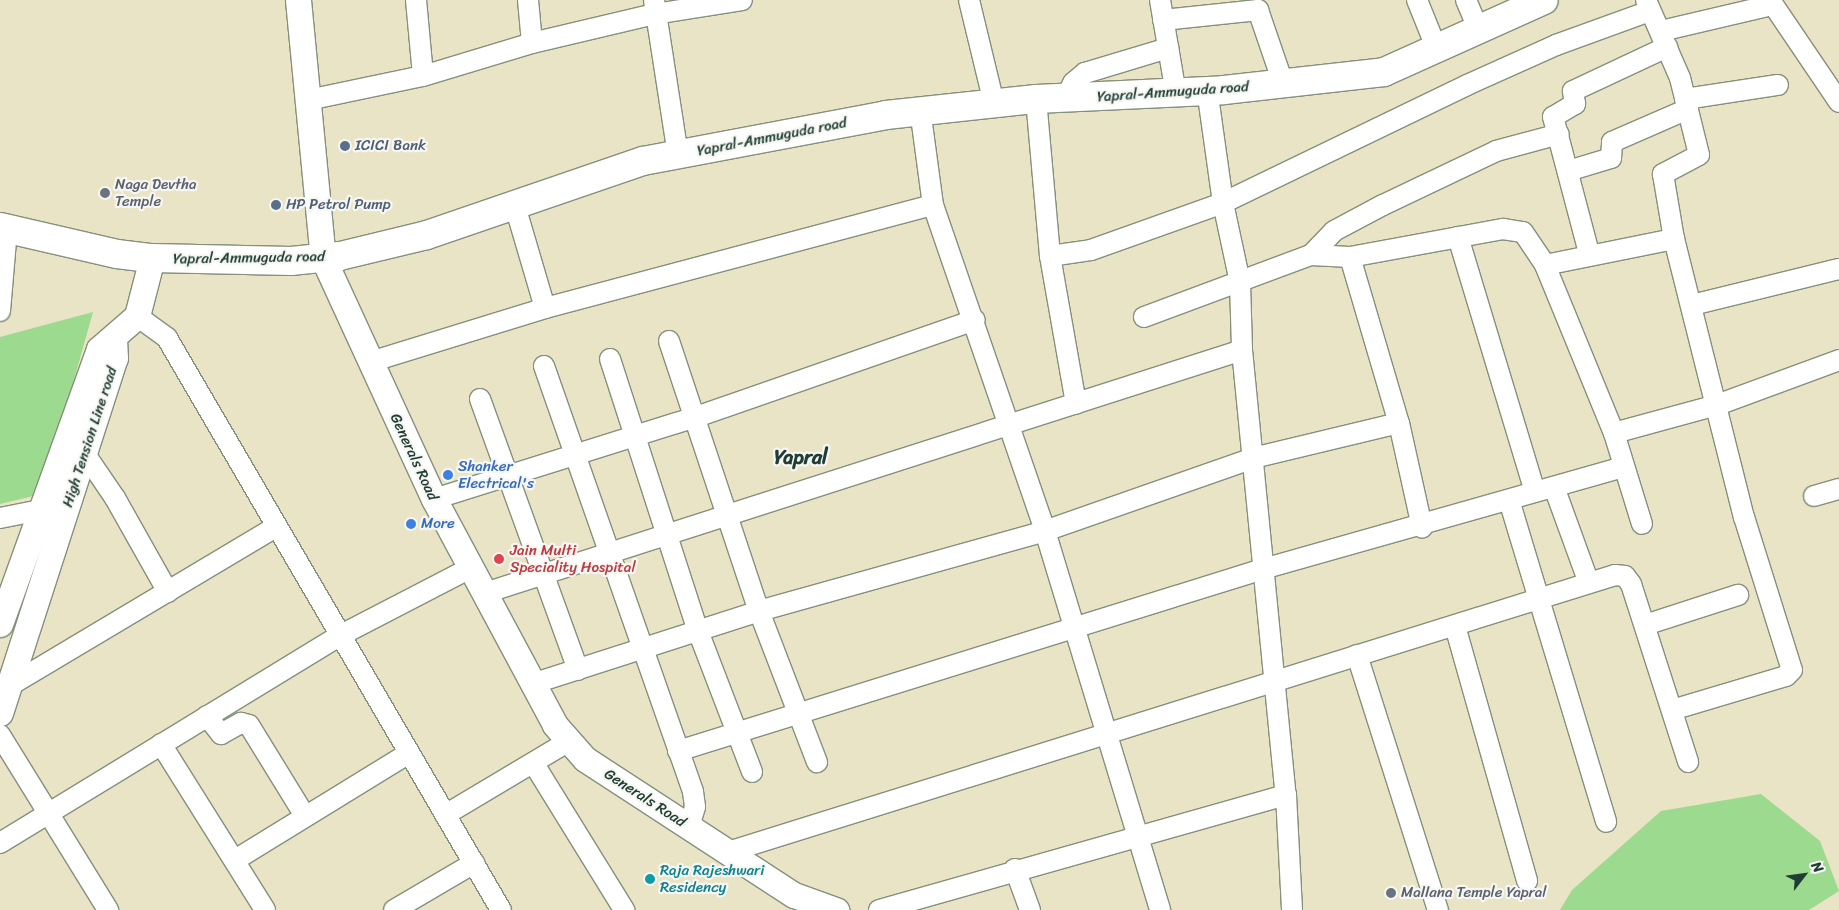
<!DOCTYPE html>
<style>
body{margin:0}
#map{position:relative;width:1839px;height:910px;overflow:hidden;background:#e9e4c5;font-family:Sriracha,sans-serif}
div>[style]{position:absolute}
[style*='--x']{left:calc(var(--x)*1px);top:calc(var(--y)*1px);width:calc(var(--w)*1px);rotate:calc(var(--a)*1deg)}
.green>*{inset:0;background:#9cda8f}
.roads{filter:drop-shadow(1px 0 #84907c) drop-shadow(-1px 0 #84907c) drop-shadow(0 1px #84907c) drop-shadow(0 -1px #84907c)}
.minor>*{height:20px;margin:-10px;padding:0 10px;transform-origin:10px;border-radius:10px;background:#fff}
.tertiary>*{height:25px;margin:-12.5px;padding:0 12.5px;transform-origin:12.5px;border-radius:12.5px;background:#fff}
.secondary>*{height:28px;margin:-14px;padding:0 14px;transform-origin:14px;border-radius:14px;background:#fff}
.dots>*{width:14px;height:14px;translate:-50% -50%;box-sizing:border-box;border:2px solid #f6f6f2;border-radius:50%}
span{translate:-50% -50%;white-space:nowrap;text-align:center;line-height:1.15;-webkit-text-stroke:4.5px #f6f6f2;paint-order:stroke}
.street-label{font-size:15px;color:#1f3d34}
.service-label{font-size:15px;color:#4e5e75}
.left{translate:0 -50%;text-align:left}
.worship-label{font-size:15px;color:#5b616d}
.shop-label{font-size:15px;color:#366cbe}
.health-label{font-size:15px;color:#be3a42}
.culture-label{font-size:15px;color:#0d838f}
.district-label{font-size:20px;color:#1f3d34;font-weight:700}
.north{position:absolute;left:1779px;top:850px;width:50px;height:50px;-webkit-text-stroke:4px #f6f6f2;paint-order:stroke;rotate:60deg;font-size:14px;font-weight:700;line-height:20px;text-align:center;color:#1f3d34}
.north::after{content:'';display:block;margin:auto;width:18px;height:22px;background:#1f3d34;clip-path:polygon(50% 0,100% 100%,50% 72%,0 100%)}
</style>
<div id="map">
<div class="green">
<div style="clip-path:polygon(93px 312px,42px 494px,0 504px,0 337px)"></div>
<div style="clip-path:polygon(1761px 794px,1820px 841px,1839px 891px,1809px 910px,1560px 910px,1572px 890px,1661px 811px)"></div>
</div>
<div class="roads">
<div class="minor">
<div style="--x:416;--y:0;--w:76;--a:84.7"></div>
<div style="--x:528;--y:0;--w:43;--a:84.7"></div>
<div style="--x:654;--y:0;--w:157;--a:81.2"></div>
<div style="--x:969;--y:0;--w:106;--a:76.4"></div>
<div style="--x:1160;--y:0;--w:95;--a:80.3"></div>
<div style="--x:1417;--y:0;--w:51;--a:68"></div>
<div style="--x:1466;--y:0;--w:33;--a:67"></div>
<div style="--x:1646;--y:0;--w:85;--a:66.4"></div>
<div style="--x:1680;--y:78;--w:79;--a:76.1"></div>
<div style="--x:1699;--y:155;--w:41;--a:152.2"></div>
<div style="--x:1663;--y:174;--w:66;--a:80.4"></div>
<div style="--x:1674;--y:239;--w:287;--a:75.9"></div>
<div style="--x:1744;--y:517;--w:160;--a:72.6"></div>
<div style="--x:1792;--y:670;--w:8;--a:135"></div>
<div style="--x:1786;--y:676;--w:119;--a:163.4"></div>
<div style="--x:1770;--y:0;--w:123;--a:55.9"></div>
<div style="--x:1163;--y:20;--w:96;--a:-6"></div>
<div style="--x:1258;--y:10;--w:77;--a:71.1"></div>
<div style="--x:1661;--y:31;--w:114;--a:-13.2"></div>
<div style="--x:1207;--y:89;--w:115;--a:82"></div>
<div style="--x:1223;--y:203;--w:81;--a:77.9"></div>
<div style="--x:1240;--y:282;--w:68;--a:88.3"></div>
<div style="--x:1242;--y:350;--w:447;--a:84.4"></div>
<div style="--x:1286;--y:795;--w:115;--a:87"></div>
<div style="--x:1036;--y:99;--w:158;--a:84.9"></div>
<div style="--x:1050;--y:256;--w:150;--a:80"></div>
<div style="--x:1065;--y:99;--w:18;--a:-63"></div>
<div style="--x:1073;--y:83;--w:16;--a:-40"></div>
<div style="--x:1085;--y:73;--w:87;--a:-16.8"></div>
<div style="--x:1685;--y:99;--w:94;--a:-8.6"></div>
<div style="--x:308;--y:100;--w:117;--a:-11.8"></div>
<div style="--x:423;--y:76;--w:114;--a:-16.8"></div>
<div style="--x:532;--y:43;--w:126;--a:-13.3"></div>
<div style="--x:655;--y:14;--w:88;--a:-9.1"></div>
<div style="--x:920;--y:109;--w:97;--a:82.3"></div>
<div style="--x:933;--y:205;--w:345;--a:71"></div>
<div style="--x:1045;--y:531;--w:396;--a:73.1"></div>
<div style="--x:1568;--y:171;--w:45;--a:-16.8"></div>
<div style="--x:1611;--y:158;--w:16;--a:-86"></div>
<div style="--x:1612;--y:142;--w:83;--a:-23.5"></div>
<div style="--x:515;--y:206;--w:106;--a:73.6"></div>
<div style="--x:1458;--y:237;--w:266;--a:73.2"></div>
<div style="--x:1589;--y:253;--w:141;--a:-104.8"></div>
<div style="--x:1553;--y:117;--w:26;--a:-31"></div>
<div style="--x:1575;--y:104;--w:13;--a:-99"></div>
<div style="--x:1573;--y:91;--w:104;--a:-25.1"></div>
<div style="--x:1311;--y:255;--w:39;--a:3"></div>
<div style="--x:1350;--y:257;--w:156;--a:-10.4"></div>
<div style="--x:1503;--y:229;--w:20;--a:9"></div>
<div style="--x:1523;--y:232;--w:40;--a:56"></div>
<div style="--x:1545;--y:265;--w:182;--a:67.7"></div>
<div style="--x:1614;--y:433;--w:95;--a:72.9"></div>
<div style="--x:1050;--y:256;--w:41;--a:-8.3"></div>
<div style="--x:1091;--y:250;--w:140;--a:-19.6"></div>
<div style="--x:1223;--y:203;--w:271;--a:-25.8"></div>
<div style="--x:1467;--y:85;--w:98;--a:-24.2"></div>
<div style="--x:1556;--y:45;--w:100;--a:-19.9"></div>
<div style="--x:1350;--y:257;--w:173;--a:73.6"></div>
<div style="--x:1399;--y:423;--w:107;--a:77.5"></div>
<div style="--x:1545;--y:265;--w:132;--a:-11.4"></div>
<div style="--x:1692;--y:305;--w:151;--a:-13.8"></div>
<div style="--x:0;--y:311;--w:82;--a:-85.1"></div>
<div style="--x:137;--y:316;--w:37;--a:36"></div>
<div style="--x:167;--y:338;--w:662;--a:59.72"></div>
<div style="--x:1144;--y:317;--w:178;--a:-20.4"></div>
<div style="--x:1311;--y:255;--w:33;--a:-46"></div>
<div style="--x:1334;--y:231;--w:55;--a:-28"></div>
<div style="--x:1383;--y:205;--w:125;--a:-25.5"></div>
<div style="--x:1496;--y:151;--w:65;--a:-15.1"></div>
<div style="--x:669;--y:341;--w:285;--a:71.6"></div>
<div style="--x:759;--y:611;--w:162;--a:69"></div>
<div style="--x:610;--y:359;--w:286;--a:72.1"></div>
<div style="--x:698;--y:631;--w:151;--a:69"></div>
<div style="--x:370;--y:362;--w:183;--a:-17.1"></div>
<div style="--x:545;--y:308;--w:401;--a:-14.9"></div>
<div style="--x:544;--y:366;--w:451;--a:70.7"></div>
<div style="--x:693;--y:792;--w:15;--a:82"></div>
<div style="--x:695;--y:807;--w:21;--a:107"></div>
<div style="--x:480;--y:399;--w:288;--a:70.1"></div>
<div style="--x:1614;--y:433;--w:107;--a:-15.2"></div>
<div style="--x:1717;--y:405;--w:130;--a:-20.2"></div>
<div style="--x:75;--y:447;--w:9;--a:27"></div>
<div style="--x:83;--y:451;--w:57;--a:55.8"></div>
<div style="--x:115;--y:498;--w:108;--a:60.6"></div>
<div style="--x:1554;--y:487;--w:102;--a:70"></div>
<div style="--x:1814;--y:496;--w:26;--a:-16"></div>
<div style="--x:434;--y:499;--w:275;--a:-17.4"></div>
<div style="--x:696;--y:417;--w:295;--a:-19.2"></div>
<div style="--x:1509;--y:500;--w:336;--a:73.2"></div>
<div style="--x:0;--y:518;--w:41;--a:-11.3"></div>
<div style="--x:40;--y:510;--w:13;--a:18"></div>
<div style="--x:485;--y:593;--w:795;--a:-17.8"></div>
<div style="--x:1645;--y:625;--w:98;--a:-17.9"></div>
<div style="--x:1455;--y:626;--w:265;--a:74.2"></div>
<div style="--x:1357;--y:655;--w:268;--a:72.4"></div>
<div style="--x:532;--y:684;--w:238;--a:-17.8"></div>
<div style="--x:759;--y:611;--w:297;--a:-15.6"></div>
<div style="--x:1045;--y:531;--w:220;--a:-19.3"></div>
<div style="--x:1253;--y:458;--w:150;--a:-13.5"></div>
<div style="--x:4;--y:689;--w:317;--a:-30.8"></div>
<div style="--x:207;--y:716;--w:23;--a:52"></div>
<div style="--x:221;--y:734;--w:23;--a:-29"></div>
<div style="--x:241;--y:723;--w:8;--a:14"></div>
<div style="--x:249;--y:725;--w:107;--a:58.4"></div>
<div style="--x:0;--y:735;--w:206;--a:58.3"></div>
<div style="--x:161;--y:744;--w:196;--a:57.9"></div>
<div style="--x:678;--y:751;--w:613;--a:-17.28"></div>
<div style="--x:1263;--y:569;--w:374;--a:-15.8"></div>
<div style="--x:534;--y:764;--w:172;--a:58.3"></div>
<div style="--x:445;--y:815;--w:144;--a:-30.8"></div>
<div style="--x:0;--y:843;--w:397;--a:-31.4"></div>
<div style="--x:339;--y:636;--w:148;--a:-27.4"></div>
<div style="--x:728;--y:852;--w:929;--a:-17.34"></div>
<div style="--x:1615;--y:575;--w:10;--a:6"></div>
<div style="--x:1625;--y:576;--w:10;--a:53"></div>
<div style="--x:1631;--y:584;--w:187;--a:72.2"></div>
<div style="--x:235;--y:860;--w:202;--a:-31.6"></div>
<div style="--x:1015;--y:869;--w:44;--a:69.9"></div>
<div style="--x:394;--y:910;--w:93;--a:-30.4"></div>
<div style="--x:879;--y:910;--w:423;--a:-15.8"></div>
</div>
<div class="tertiary">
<div style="--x:298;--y:0;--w:259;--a:84.5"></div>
<div style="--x:323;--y:258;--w:265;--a:65.3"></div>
<div style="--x:434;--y:499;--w:256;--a:61.8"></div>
<div style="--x:555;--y:725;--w:45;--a:48.6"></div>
<div style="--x:585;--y:759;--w:249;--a:33.1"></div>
<div style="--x:794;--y:895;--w:45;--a:19.7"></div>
<div style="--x:0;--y:624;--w:292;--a:-70.2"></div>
<div style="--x:99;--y:349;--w:50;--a:-41"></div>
<div style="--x:137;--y:316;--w:60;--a:-75.5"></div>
<div style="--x:0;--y:713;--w:373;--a:-72.1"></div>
<div style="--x:115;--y:358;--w:18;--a:-93"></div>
</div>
<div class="secondary">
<div style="--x:0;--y:227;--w:120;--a:13"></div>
<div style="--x:117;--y:254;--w:35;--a:7"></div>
<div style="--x:152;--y:258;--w:139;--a:1.2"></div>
<div style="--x:291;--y:261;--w:49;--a:-5.8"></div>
<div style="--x:340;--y:256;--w:89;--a:-13.6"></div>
<div style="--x:427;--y:235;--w:228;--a:-18.9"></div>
<div style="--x:643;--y:161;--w:247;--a:-10.7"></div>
<div style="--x:886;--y:115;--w:151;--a:-6.1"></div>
<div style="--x:1036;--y:99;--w:188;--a:-2.7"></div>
<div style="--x:1224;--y:90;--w:161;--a:-6.4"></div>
<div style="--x:1384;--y:72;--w:175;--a:-24.2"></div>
</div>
</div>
<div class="dots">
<div style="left:345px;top:146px;background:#5c6f8a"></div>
<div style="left:105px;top:193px;background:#6b7280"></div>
<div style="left:276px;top:205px;background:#5c6f8a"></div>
<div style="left:448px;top:475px;background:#3f7fe0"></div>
<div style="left:411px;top:524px;background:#3f7fe0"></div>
<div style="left:499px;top:559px;background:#e0444e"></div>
<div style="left:650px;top:879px;background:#0f9aa8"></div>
<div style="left:1391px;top:893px;background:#6b7280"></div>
</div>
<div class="street-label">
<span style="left:1173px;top:92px;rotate:-4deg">Yapral-Ammuguda road</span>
<span style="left:772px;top:137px;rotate:-11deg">Yapral-Ammuguda road</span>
<span style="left:249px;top:258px;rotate:-1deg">Yapral-Ammuguda road</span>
<span style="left:90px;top:437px;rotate:-72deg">High Tension Line road</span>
<span style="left:414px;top:457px;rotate:65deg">Generals Road</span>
<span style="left:645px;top:798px;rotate:33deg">Generals Road</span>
</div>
<div class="service-label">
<span class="left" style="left:355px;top:146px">ICICI Bank</span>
<span class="left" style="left:286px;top:205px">HP Petrol Pump</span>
</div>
<div class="worship-label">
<span class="left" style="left:115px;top:193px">Naga Devtha<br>Temple</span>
<span class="left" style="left:1401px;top:893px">Mallana Temple Yapral</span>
</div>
<div class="shop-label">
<span class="left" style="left:458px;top:475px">Shanker<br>Electrical's</span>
<span class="left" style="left:421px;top:524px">More</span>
</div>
<div class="health-label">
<span class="left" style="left:510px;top:559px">Jain Multi<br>Speciality Hospital</span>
</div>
<div class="culture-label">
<span class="left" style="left:660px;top:879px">Raja Rajeshwari<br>Residency</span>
</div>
<div class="district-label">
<span style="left:801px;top:457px">Yapral</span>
</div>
<div class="north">N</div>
</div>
